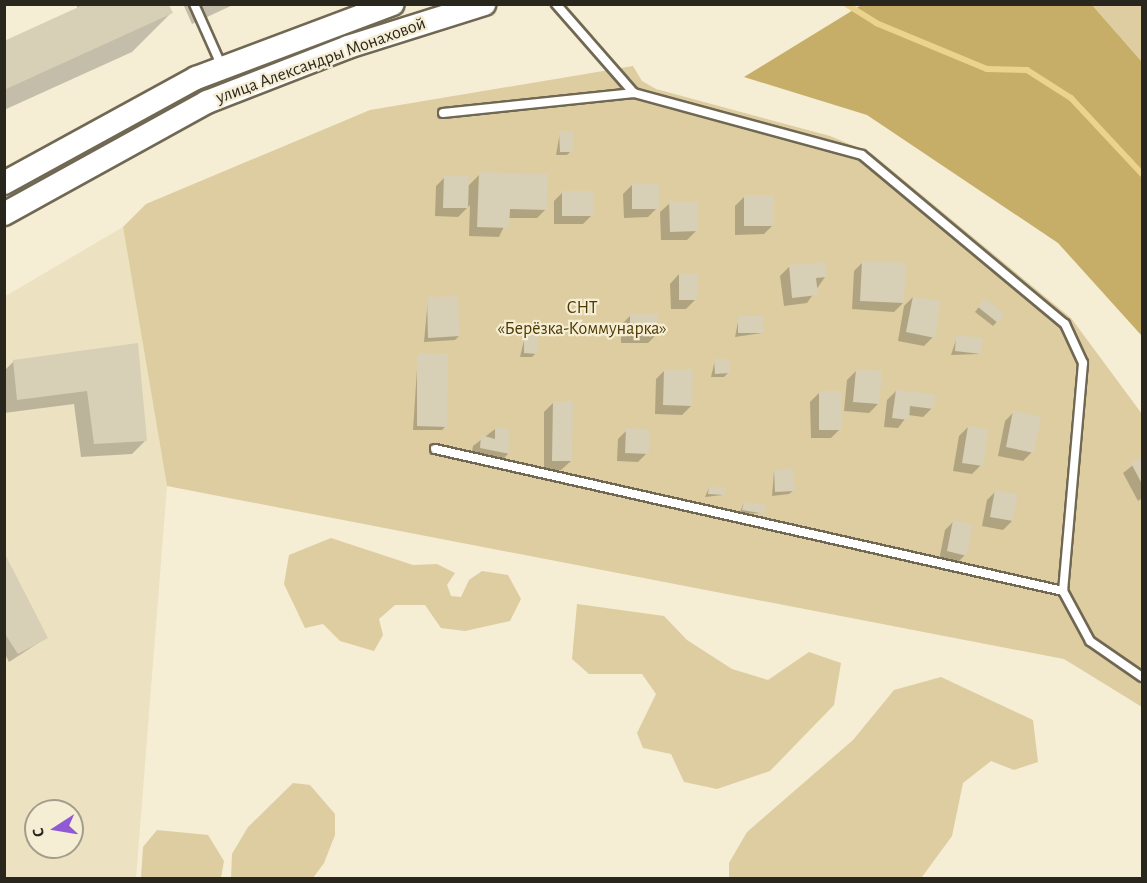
<!DOCTYPE html>
<meta charset="utf-8">
<style>
body{margin:0}
#map{position:relative;width:1147px;height:883px;overflow:hidden;background:#f5edd4;font-family:"Alegreya Sans",sans-serif}
div>[style]{position:absolute}
[style*='--x']{left:calc(var(--x)*1px);top:calc(var(--y)*1px);width:calc(var(--w)*1px);rotate:calc(var(--a)*1deg)}
.built>*{inset:0;background:#ece1c1}
.green>*{inset:0;background:#ddcda1}
.forest>*{inset:0;background:#c6ae68}
.shadow>*{inset:0;background:#0003}
.stream>*{height:6px;margin:-3px;padding:0 3px;transform-origin:3px;border-radius:3px;background:#ecd38d}
.building>*{inset:0;background:#d7cfb6}
.roads{filter:drop-shadow(2px 0 #706853) drop-shadow(-2px 0 #706853) drop-shadow(0 2px #706853) drop-shadow(0 -2px #706853)}
.service>*{height:8px;margin:-4px;padding:0 4px;transform-origin:4px;border-radius:4px;background:#fff}
.secondary>*{height:22px;margin:-11px;padding:0 11px;transform-origin:11px;border-radius:11px;background:#fff}
span{translate:-50% -50%;white-space:nowrap;text-align:center;line-height:1.15;-webkit-text-stroke:4.5px #f5edd4;paint-order:stroke}
.street-label{font-size:18px;color:#29261d}
.park-label{font-size:18px;color:#4b3a00}
.frame{position:absolute;inset:0;border:6px solid #29261d;pointer-events:none}
.north{position:absolute;left:24px;top:799px;width:60px;height:60px;box-sizing:border-box;background:#f5edd4;border:2px solid #a39d8b;border-radius:50%;rotate:258deg;font-size:16px;font-weight:700;line-height:24px;text-align:center;color:#29261d}
.north::after{content:'';display:block;margin:auto;width:21px;height:27px;background:#8f5ad3;clip-path:polygon(50% 0,100% 100%,50% 72%,0 100%)}
</style>
<div id="map">
<div class="built">
<div style="clip-path:polygon(evenodd,123px 227px,167px 486px,136px 878px,5px 878px,4px 297px,123px 227px,36px 811px,72px 811px,72px 847px,36px 847px,36px 811px)"></div>
</div>
<div class="green">
<div style="clip-path:polygon(1092px 5px,1142px 5px,1142px 62px)"></div>
<div style="clip-path:polygon(633px 66px,642px 81px,656px 89px,830px 136px,871px 153px,1071px 318px,1142px 414px,1142px 707px,1064px 659px,167px 486px,123px 227px,146px 204px,370px 110px)"></div>
<div style="clip-path:polygon(331px 538px,413px 565px,437px 564px,455px 573px,447px 585px,451px 596px,461px 597px,469px 580px,482px 571px,508px 575px,521px 599px,510px 621px,465px 631px,441px 628px,425px 605px,395px 605px,379px 619px,383px 635px,374px 651px,340px 641px,323px 624px,305px 628px,284px 584px,289px 555px)"></div>
<div style="clip-path:polygon(577px 604px,664px 616px,687px 640px,732px 669px,768px 680px,809px 652px,841px 663px,834px 705px,770px 771px,717px 789px,684px 782px,671px 754px,643px 748px,637px 733px,656px 694px,642px 674px,589px 674px,572px 659px)"></div>
<div style="clip-path:polygon(941px 677px,1033px 720px,1038px 762px,1014px 770px,991px 761px,963px 783px,952px 836px,922px 877px,729px 878px,729px 863px,747px 832px,853px 740px,894px 690px)"></div>
<div style="clip-path:polygon(293px 783px,310px 785px,335px 814px,335px 835px,324px 863px,313px 878px,231px 878px,232px 854px,248px 827px)"></div>
<div style="clip-path:polygon(157px 830px,208px 835px,224px 861px,221px 878px,141px 878px,143px 847px)"></div>
</div>
<div class="forest">
<div style="clip-path:polygon(863px 4px,1092px 5px,1142px 62px,1142px 336px,1058px 243px,867px 115px,744px 77px)"></div>
</div>
<div class="shadow">
<div style="clip-path:polygon(77px 4px,168px 4px,171px 13px,132px 52px,4px 110px,4px 44px,77px 10px)"></div>
<div style="clip-path:polygon(183px 4px,235px 4px,192px 24px)"></div>
<div style="clip-path:polygon(560px 132px,571px 151px,567px 155px,556px 155px)"></div>
<div style="clip-path:polygon(480px 174px,546px 209px,537px 218px,508px 218px,499px 237px,469px 236px,470px 205px,458px 217px,435px 216px,436px 186px,445px 177px,468px 186px)"></div>
<div style="clip-path:polygon(632px 185px,657px 208px,648px 217px,624px 218px,623px 194px)"></div>
<div style="clip-path:polygon(563px 192px,592px 215px,583px 224px,554px 224px,554px 201px)"></div>
<div style="clip-path:polygon(744px 197px,773px 225px,764px 234px,735px 235px,735px 206px)"></div>
<div style="clip-path:polygon(670px 203px,696px 231px,687px 240px,661px 240px,660px 212px)"></div>
<div style="clip-path:polygon(863px 262px,903px 303px,894px 312px,852px 309px,854px 271px)"></div>
<div style="clip-path:polygon(789px 267px,825px 277px,807px 303px,784px 306px,780px 276px)"></div>
<div style="clip-path:polygon(679px 274px,695px 300px,686px 309px,671px 309px,670px 284px)"></div>
<div style="clip-path:polygon(913px 297px,933px 337px,924px 346px,898px 341px,904px 306px)"></div>
<div style="clip-path:polygon(428px 298px,459px 336px,455px 340px,424px 342px)"></div>
<div style="clip-path:polygon(981px 304px,1003px 315px,993px 326px,975px 312px)"></div>
<div style="clip-path:polygon(630px 316px,657px 334px,648px 343px,621px 343px,621px 325px)"></div>
<div style="clip-path:polygon(739px 317px,762px 333px,735px 337px)"></div>
<div style="clip-path:polygon(525px 336px,536px 353px,532px 357px,520px 357px)"></div>
<div style="clip-path:polygon(957px 337px,979px 354px,951px 355px)"></div>
<div style="clip-path:polygon(137px 345px,146px 440px,132px 454px,81px 457px,74px 404px,4px 413px,4px 371px,14px 361px)"></div>
<div style="clip-path:polygon(418px 354px,446px 426px,442px 430px,413px 430px)"></div>
<div style="clip-path:polygon(715px 360px,728px 373px,724px 377px,711px 377px)"></div>
<div style="clip-path:polygon(665px 370px,691px 406px,682px 415px,655px 414px,656px 379px)"></div>
<div style="clip-path:polygon(856px 371px,878px 404px,869px 413px,844px 411px,847px 380px)"></div>
<div style="clip-path:polygon(896px 391px,932px 408px,923px 417px,908px 415px,898px 428px,884px 427px,887px 400px)"></div>
<div style="clip-path:polygon(819px 393px,840px 429px,831px 438px,811px 438px,810px 402px)"></div>
<div style="clip-path:polygon(553px 403px,571px 461px,561px 470px,544px 470px,544px 412px)"></div>
<div style="clip-path:polygon(1014px 412px,1032px 452px,1023px 461px,998px 456px,1005px 421px)"></div>
<div style="clip-path:polygon(968px 427px,981px 465px,972px 474px,953px 471px,959px 436px)"></div>
<div style="clip-path:polygon(495px 429px,507px 431px,508px 454px,499px 463px,471px 457px,473px 446px)"></div>
<div style="clip-path:polygon(627px 430px,647px 453px,638px 462px,617px 461px,618px 439px)"></div>
<div style="clip-path:polygon(1142px 458px,1142px 498px,1138px 501px,1123px 473px)"></div>
<div style="clip-path:polygon(774px 471px,794px 490px,789px 494px,772px 496px)"></div>
<div style="clip-path:polygon(709px 488px,723px 495px,705px 497px)"></div>
<div style="clip-path:polygon(996px 491px,1012px 521px,1003px 530px,982px 526px,987px 500px)"></div>
<div style="clip-path:polygon(744px 503px,763px 513px,739px 514px)"></div>
<div style="clip-path:polygon(954px 521px,965px 555px,956px 564px,939px 560px,945px 530px)"></div>
<div style="clip-path:polygon(4px 557px,46px 638px,9px 662px,4px 652px)"></div>
</div>
<div class="stream">
<div style="--x:846;--y:4;--w:36;--a:32"></div>
<div style="--x:876;--y:23;--w:120;--a:22.5"></div>
<div style="--x:987;--y:69;--w:40;--a:1.4"></div>
<div style="--x:1027;--y:70;--w:52;--a:32.5"></div>
<div style="--x:1071;--y:98;--w:104;--a:46.9"></div>
</div>
<div class="building">
<div style="clip-path:polygon(83px 5px,169px 5px,173px 13px,4px 90px,4px 41px)"></div>
<div style="clip-path:polygon(559px 131px,573px 131px,573px 152px,560px 152px)"></div>
<div style="clip-path:polygon(479px 172px,548px 174px,547px 210px,510px 209px,509px 228px,477px 227px)"></div>
<div style="clip-path:polygon(444px 175px,469px 176px,468px 208px,443px 208px)"></div>
<div style="clip-path:polygon(659px 183px,659px 209px,632px 209px,632px 184px)"></div>
<div style="clip-path:polygon(562px 191px,593px 191px,593px 216px,562px 216px)"></div>
<div style="clip-path:polygon(744px 195px,774px 195px,774px 226px,744px 226px)"></div>
<div style="clip-path:polygon(669px 201px,697px 201px,698px 231px,670px 232px)"></div>
<div style="clip-path:polygon(862px 261px,906px 263px,904px 303px,860px 301px)"></div>
<div style="clip-path:polygon(825px 262px,827px 277px,816px 278px,818px 295px,792px 298px,789px 265px)"></div>
<div style="clip-path:polygon(679px 273px,697px 273px,697px 300px,679px 300px)"></div>
<div style="clip-path:polygon(458px 296px,460px 336px,428px 338px,427px 297px)"></div>
<div style="clip-path:polygon(913px 296px,941px 301px,935px 338px,906px 332px)"></div>
<div style="clip-path:polygon(985px 298px,1005px 314px,998px 323px,978px 307px)"></div>
<div style="clip-path:polygon(630px 314px,658px 314px,658px 334px,630px 334px)"></div>
<div style="clip-path:polygon(738px 316px,763px 316px,763px 333px,738px 333px)"></div>
<div style="clip-path:polygon(524px 335px,538px 335px,537px 354px,524px 353px)"></div>
<div style="clip-path:polygon(956px 335px,983px 338px,981px 354px,955px 351px)"></div>
<div style="clip-path:polygon(138px 343px,147px 441px,94px 444px,87px 391px,17px 400px,13px 360px)"></div>
<div style="clip-path:polygon(417px 353px,448px 353px,447px 427px,417px 426px)"></div>
<div style="clip-path:polygon(714px 359px,730px 359px,730px 373px,715px 374px)"></div>
<div style="clip-path:polygon(664px 369px,693px 369px,692px 406px,663px 405px)"></div>
<div style="clip-path:polygon(856px 369px,882px 371px,879px 404px,853px 402px)"></div>
<div style="clip-path:polygon(896px 390px,935px 394px,934px 409px,910px 406px,909px 420px,892px 418px)"></div>
<div style="clip-path:polygon(819px 391px,842px 391px,842px 430px,819px 430px)"></div>
<div style="clip-path:polygon(553px 401px,573px 401px,572px 461px,552px 461px)"></div>
<div style="clip-path:polygon(1013px 411px,1041px 416px,1034px 453px,1006px 447px)"></div>
<div style="clip-path:polygon(968px 426px,989px 429px,983px 466px,962px 463px)"></div>
<div style="clip-path:polygon(495px 427px,509px 429px,510px 454px,480px 448px,481px 435px,495px 439px)"></div>
<div style="clip-path:polygon(626px 428px,650px 429px,649px 454px,625px 453px)"></div>
<div style="clip-path:polygon(1142px 457px,1142px 484px,1131px 463px)"></div>
<div style="clip-path:polygon(793px 468px,795px 491px,775px 492px,774px 470px)"></div>
<div style="clip-path:polygon(709px 486px,726px 488px,725px 495px,708px 494px)"></div>
<div style="clip-path:polygon(995px 490px,1018px 494px,1013px 521px,990px 517px)"></div>
<div style="clip-path:polygon(744px 502px,766px 505px,765px 514px,742px 510px)"></div>
<div style="clip-path:polygon(953px 520px,973px 524px,967px 556px,947px 551px)"></div>
<div style="clip-path:polygon(5px 554px,48px 638px,18px 654px,5px 634px)"></div>
</div>
<div class="roads">
<div class="service">
<div style="--x:194;--y:4;--w:69;--a:66"></div>
<div style="--x:556;--y:4;--w:118;--a:48.8"></div>
<div style="--x:634;--y:93;--w:236;--a:15.2"></div>
<div style="--x:862;--y:155;--w:264;--a:39.8"></div>
<div style="--x:1065;--y:324;--w:43;--a:65.2"></div>
<div style="--x:1083;--y:363;--w:229;--a:95"></div>
<div style="--x:1063;--y:591;--w:57;--a:61.6"></div>
<div style="--x:1090;--y:641;--w:63;--a:34.7"></div>
<div style="--x:443;--y:113;--w:192;--a:-6"></div>
<div style="--x:435;--y:449;--w:644;--a:12.74"></div>
</div>
<div class="secondary">
<div style="--x:4;--y:183;--w:219;--a:-28.7"></div>
<div style="--x:196;--y:78;--w:210;--a:-20.6"></div>
<div style="--x:4;--y:214;--w:232;--a:-28.9"></div>
<div style="--x:207;--y:102;--w:151;--a:-21.3"></div>
<div style="--x:348;--y:47;--w:143;--a:-17.5"></div>
</div>
</div>
<div class="street-label">
<span style="left:321px;top:61px;rotate:-20deg">улица Александры Монаховой</span>
</div>
<div class="park-label">
<span style="left:582px;top:319px">СНТ<br>«Берёзка-Коммунарка»</span>
</div>
<div class="frame"></div>
<div class="north">С</div>
</div>
